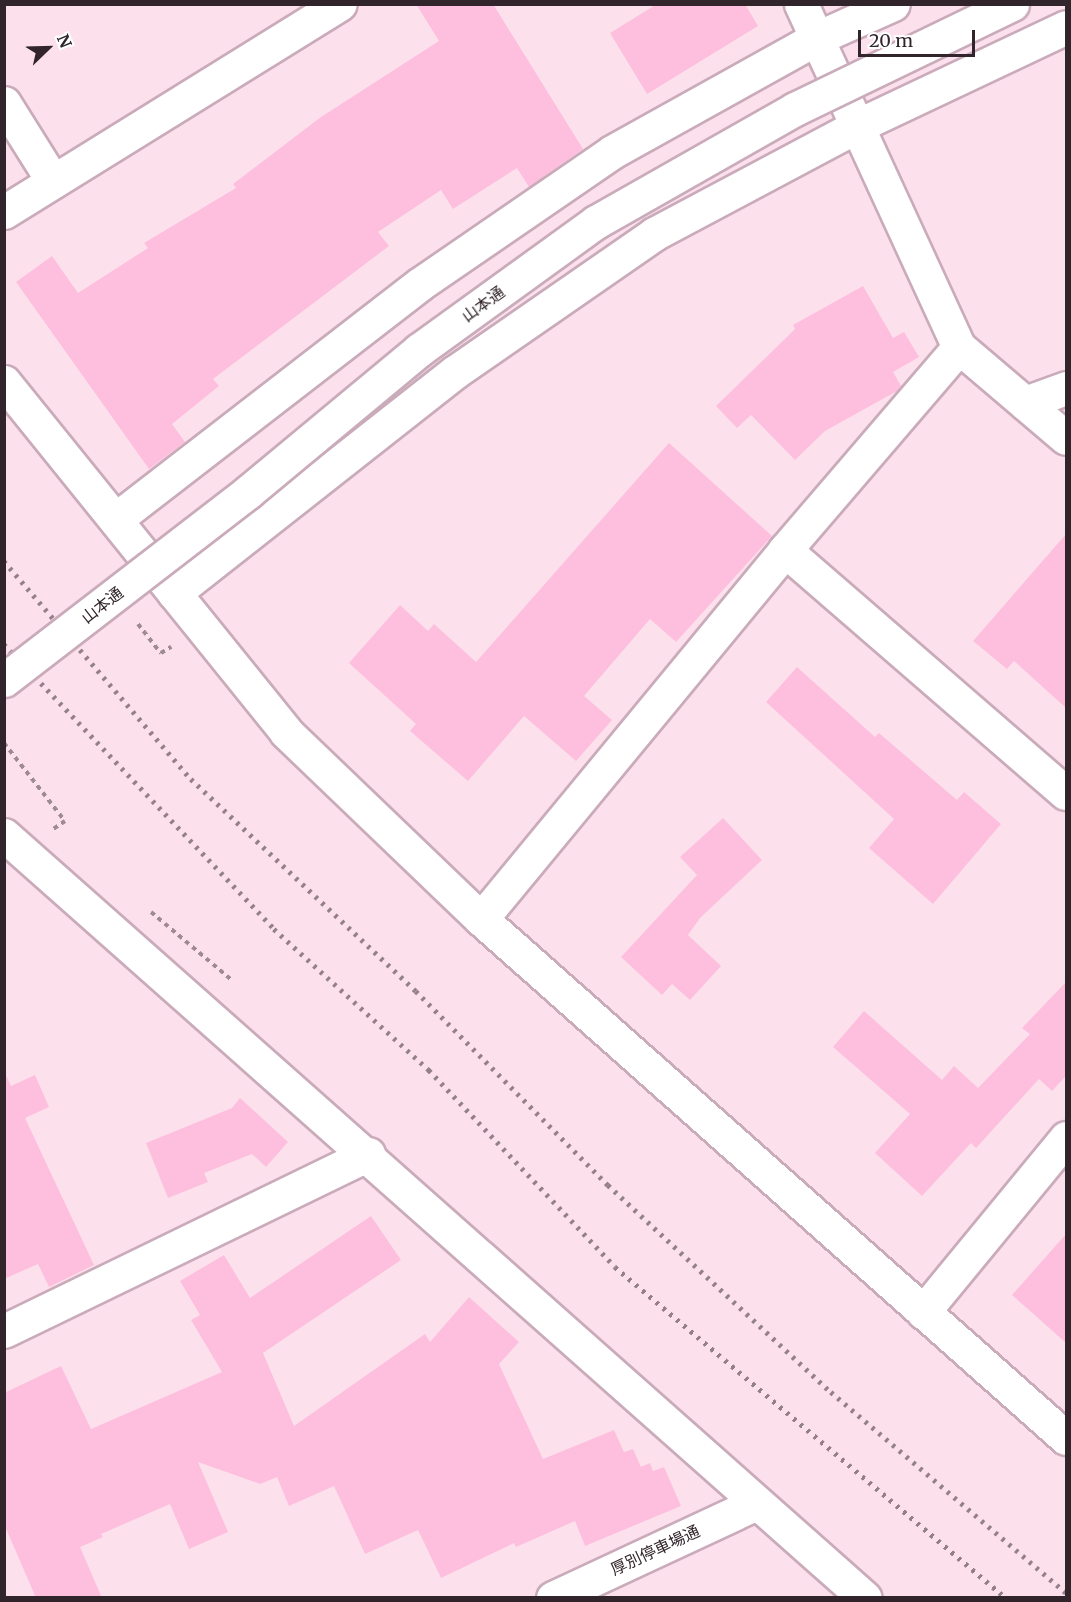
<!DOCTYPE html>
<meta charset="utf-8">
<style>
body{margin:0}
#map{position:relative;width:1071px;height:1602px;overflow:hidden;background:#fce1ed;font-family:Merriweather,"Noto Sans JP",serif}
div>[style]{position:absolute}
[style*='--x']{left:calc(var(--x)*1px);top:calc(var(--y)*1px);width:calc(var(--w)*1px);rotate:calc(var(--a)*1deg)}
.building>*{inset:0;background:#febfdf}
.path>*{height:4px;margin-top:-2px;transform-origin:0;background:repeating-linear-gradient(90deg,#9e8a93 0 4.5px,transparent 0 9px)}
.roads{filter:drop-shadow(2px 0 #caabba) drop-shadow(-2px 0 #caabba) drop-shadow(0 2px #caabba) drop-shadow(0 -2px #caabba)}
.street>*{height:33px;margin:-16.5px;padding:0 16.5px;transform-origin:16.5px;border-radius:16.5px;background:#fff}
.secondary>*{height:33px;margin:-16.5px;padding:0 16.5px;transform-origin:16.5px;border-radius:16.5px;background:#fff}
.rail>*{height:4.5px;margin-top:-2.25px;transform-origin:0;background:repeating-linear-gradient(90deg,#937f88 0 3px,transparent 0 9px)}
.bridges{filter:drop-shadow(2px 0 #caabba) drop-shadow(-2px 0 #caabba) drop-shadow(0 2px #caabba) drop-shadow(0 -2px #caabba)}
.secondary-bridge>*{height:33px;margin:-16.5px;padding:0 16.5px;transform-origin:16.5px;border-radius:16.5px;background:#fff}
span{translate:-50% -50%;white-space:nowrap;text-align:center;line-height:1.15;-webkit-text-stroke:6px #fff;paint-order:stroke}
.street-label{font-size:16px;color:#31252b}
.frame{position:absolute;inset:0;border:6px solid #31252b;pointer-events:none}
.north{position:absolute;left:18px;top:18px;width:60px;height:60px;-webkit-text-stroke:4px #fff;paint-order:stroke;rotate:67deg;font-size:16px;font-weight:700;line-height:24px;text-align:center;color:#31252b}
.north::after{content:'';display:block;margin:auto;width:21px;height:27px;background:#31252b;clip-path:polygon(50% 0,100% 100%,50% 72%,0 100%)}
.scale{position:absolute;left:858px;top:30px;width:117px;height:27px;box-sizing:border-box;border:3px solid #31252b;border-top:0;padding-left:8px;font-size:18px;line-height:21px;white-space:nowrap;color:#31252b;-webkit-text-stroke:4px #fff;paint-order:stroke}
</style>
<div id="map">
<div class="building">
<div style="clip-path:polygon(416px 4px,493px 4px,583px 149px,529px 187px,517px 168px,453px 209px,441px 190px,378px 232px,389px 246px,213px 379px,219px 386px,172px 424px,185px 442px,149px 469px,16px 282px,52px 256px,78px 293px,148px 248px,144px 243px,236px 188px,233px 184px,321px 117px,439px 41px)"></div>
<div style="clip-path:polygon(657px 4px,745px 4px,758px 26px,647px 94px,610px 33px)"></div>
<div style="clip-path:polygon(863px 286px,893px 338px,904px 332px,919px 357px,893px 372px,901px 386px,897px 391px,825px 431px,795px 460px,751px 415px,737px 428px,716px 406px,795px 329px,793px 325px)"></div>
<div style="clip-path:polygon(669px 443px,772px 536px,676px 642px,650px 619px,584px 696px,612px 720px,576px 761px,524px 716px,468px 781px,410px 731px,416px 724px,349px 663px,400px 605px,428px 631px,434px 624px,476px 662px)"></div>
<div style="clip-path:polygon(1066px 534px,1066px 708px,1014px 661px,1007px 669px,973px 641px)"></div>
<div style="clip-path:polygon(797px 667px,875px 737px,879px 733px,957px 800px,964px 792px,1001px 824px,933px 904px,869px 848px,894px 819px,766px 702px)"></div>
<div style="clip-path:polygon(723px 818px,762px 860px,700px 918px,688px 935px,721px 966px,690px 1000px,672px 984px,662px 995px,621px 957px,697px 875px,680px 857px)"></div>
<div style="clip-path:polygon(1066px 982px,1066px 1076px,1052px 1091px,1039px 1079px,976px 1148px,971px 1143px,922px 1196px,875px 1153px,910px 1114px,833px 1047px,864px 1011px,942px 1080px,954px 1066px,978px 1088px,1030px 1034px,1022px 1028px)"></div>
<div style="clip-path:polygon(4px 1071px,11px 1086px,35px 1075px,49px 1107px,25px 1118px,94px 1265px,49px 1287px,38px 1264px,4px 1279px)"></div>
<div style="clip-path:polygon(240px 1098px,288px 1142px,266px 1167px,252px 1154px,204px 1173px,208px 1182px,168px 1198px,146px 1143px,232px 1108px)"></div>
<div style="clip-path:polygon(371px 1216px,401px 1260px,263px 1353px,294px 1426px,425px 1334px,430px 1342px,469px 1297px,519px 1342px,499px 1364px,543px 1459px,614px 1430px,624px 1452px,633px 1449px,641px 1467px,650px 1463px,653px 1471px,664px 1467px,681px 1506px,585px 1546px,575px 1521px,516px 1547px,514px 1543px,441px 1578px,418px 1530px,365px 1554px,334px 1486px,289px 1506px,277px 1477px,260px 1484px,198px 1462px,228px 1532px,189px 1549px,170px 1504px,101px 1534px,103px 1537px,80px 1547px,102px 1598px,36px 1598px,4px 1524px,4px 1393px,61px 1366px,91px 1429px,222px 1372px,191px 1320px,200px 1315px,180px 1281px,224px 1255px,250px 1298px)"></div>
<div style="clip-path:polygon(1066px 1234px,1066px 1343px,1012px 1295px)"></div>
</div>
<div class="path">
<div style="--x:138;--y:624;--w:37;--a:52"></div>
<div style="--x:161;--y:653;--w:12;--a:-31"></div>
<div style="--x:4;--y:743;--w:99;--a:52"></div>
<div style="--x:65;--y:821;--w:14;--a:146"></div>
<div style="--x:151;--y:912;--w:107;--a:40.1"></div>
</div>
<div class="roads">
<div class="street">
<div style="--x:801;--y:4;--w:378;--a:65.3"></div>
<div style="--x:959;--y:347;--w:140;--a:40.4"></div>
<div style="--x:4;--y:103;--w:92;--a:57.9"></div>
<div style="--x:4;--y:212;--w:395;--a:-31.8"></div>
<div style="--x:1025;--y:403;--w:44;--a:-20.1"></div>
<div style="--x:116;--y:519;--w:384;--a:-37.7"></div>
<div style="--x:420;--y:284;--w:233;--a:-34.5"></div>
<div style="--x:612;--y:152;--w:235;--a:-29.1"></div>
<div style="--x:817;--y:38;--w:83;--a:-24.1"></div>
<div style="--x:785;--y:550;--w:371;--a:40.9"></div>
<div style="--x:174;--y:593;--w:357;--a:-38.2"></div>
<div style="--x:455;--y:372;--w:242;--a:-34.7"></div>
<div style="--x:654;--y:234;--w:230;--a:-28"></div>
<div style="--x:857;--y:126;--w:231;--a:-25.3"></div>
<div style="--x:4;--y:835;--w:1150;--a:41.55"></div>
<div style="--x:481;--y:919;--w:478;--a:-50.5"></div>
<div style="--x:785;--y:550;--w:267;--a:-49.4"></div>
<div style="--x:923;--y:1312;--w:225;--a:-50.6"></div>
<div style="--x:4;--y:1331;--w:405;--a:-25.9"></div>
</div>
<div class="secondary">
<div style="--x:4;--y:382;--w:449;--a:51.1"></div>
<div style="--x:286;--y:732;--w:270;--a:43.8"></div>
<div style="--x:481;--y:919;--w:782;--a:41.58"></div>
<div style="--x:553;--y:1598;--w:225;--a:-25"></div>
</div>
</div>
<div class="rail">
<div style="--x:4;--y:561;--w:287;--a:49.4"></div>
<div style="--x:191;--y:779;--w:309;--a:43.3"></div>
<div style="--x:416;--y:991;--w:273;--a:45.3"></div>
<div style="--x:608;--y:1185;--w:304;--a:42.9"></div>
<div style="--x:831;--y:1392;--w:309;--a:40.5"></div>
<div style="--x:4;--y:644;--w:393;--a:46.5"></div>
<div style="--x:274;--y:929;--w:210;--a:42.3"></div>
<div style="--x:429;--y:1070;--w:271;--a:46.6"></div>
<div style="--x:615;--y:1267;--w:512;--a:40.25"></div>
</div>
<div class="bridges">
<div class="secondary-bridge">
<div style="--x:4;--y:680;--w:308;--a:-37.6"></div>
<div style="--x:248;--y:492;--w:222;--a:-39.7"></div>
<div style="--x:419;--y:350;--w:218;--a:-35.9"></div>
<div style="--x:596;--y:222;--w:229;--a:-29.6"></div>
<div style="--x:795;--y:109;--w:241;--a:-25.8"></div>
</div>
</div>
<div class="street-label">
<span style="left:483px;top:304px;rotate:-36deg">山本通</span>
<span style="left:102px;top:605px;rotate:-38deg">山本通</span>
<span style="left:655px;top:1550px;rotate:-25deg">厚別停車場通</span>
</div>
<div class="frame"></div>
<div class="north">N</div>
<div class="scale">20 m</div>
</div>
